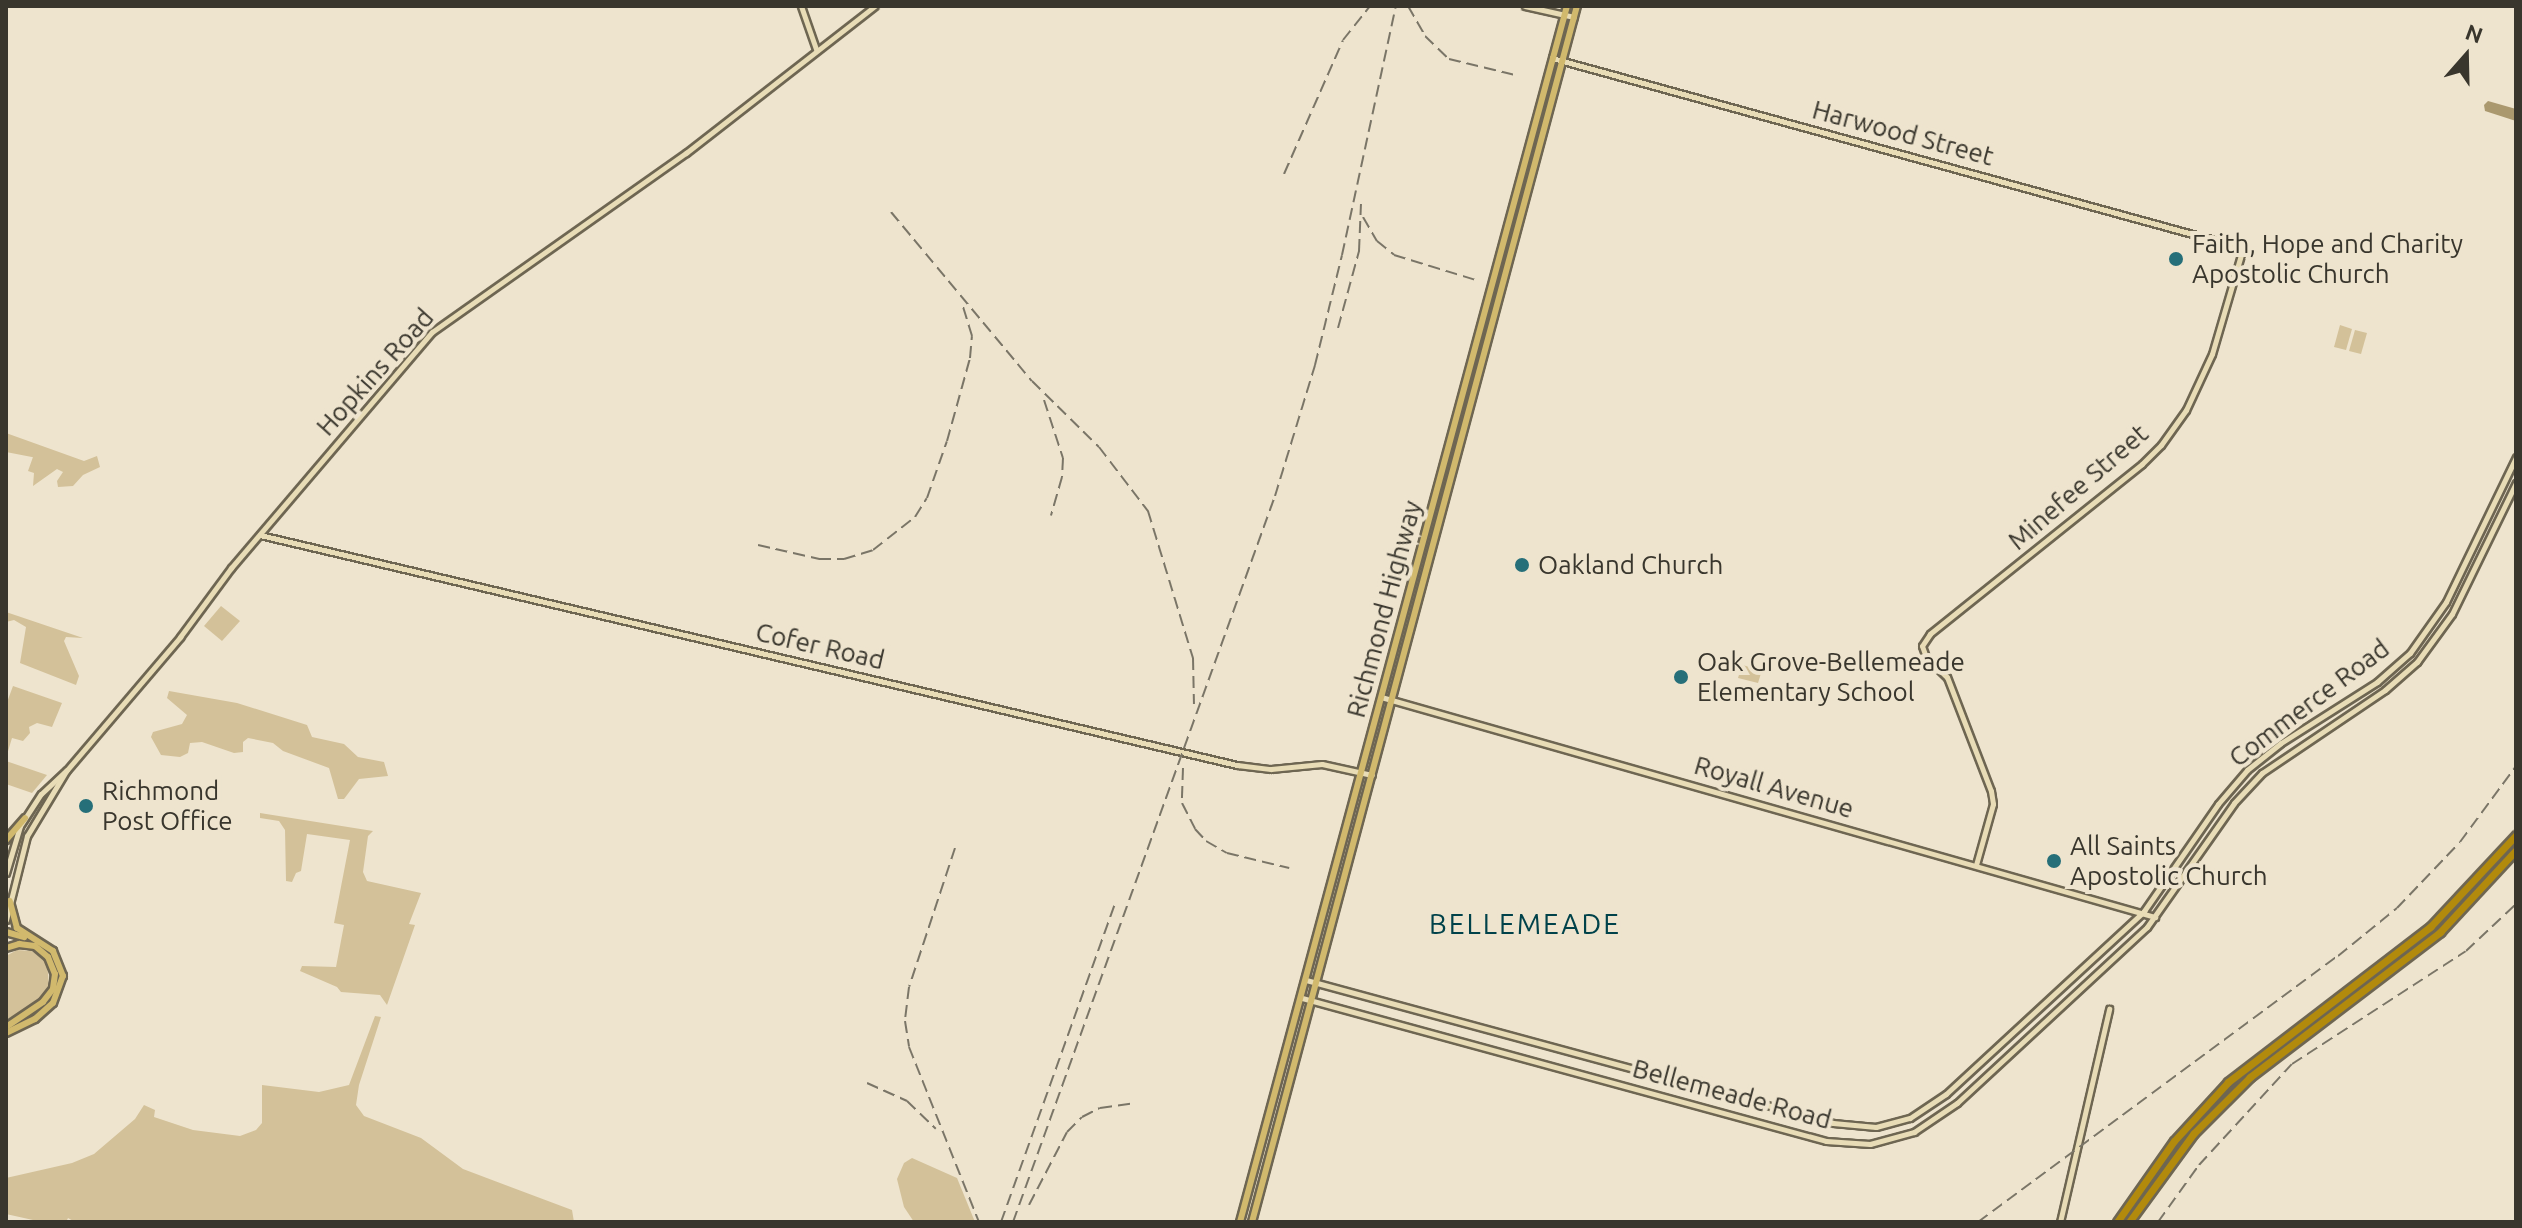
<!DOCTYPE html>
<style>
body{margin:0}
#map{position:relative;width:2522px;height:1228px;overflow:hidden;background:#eee4ce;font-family:Ubuntu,sans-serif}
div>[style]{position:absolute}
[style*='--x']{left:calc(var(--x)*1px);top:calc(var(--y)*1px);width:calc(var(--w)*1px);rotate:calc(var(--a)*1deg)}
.green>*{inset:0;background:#d3c199}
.water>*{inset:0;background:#aa986e}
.roads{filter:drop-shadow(2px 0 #6e6652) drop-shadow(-2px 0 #6e6652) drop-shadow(0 2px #6e6652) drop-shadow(0 -2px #6e6652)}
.secondary>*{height:5px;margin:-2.5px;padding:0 2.5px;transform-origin:2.5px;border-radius:2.5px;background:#e8dcb6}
.primary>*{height:6px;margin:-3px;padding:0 3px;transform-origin:3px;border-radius:3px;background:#d1b96d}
.highway>*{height:7px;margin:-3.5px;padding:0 3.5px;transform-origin:3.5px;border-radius:3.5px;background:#b28a0c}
.rail>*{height:2px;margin-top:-1px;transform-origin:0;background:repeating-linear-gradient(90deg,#7a7567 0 12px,transparent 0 18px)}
.dots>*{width:22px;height:22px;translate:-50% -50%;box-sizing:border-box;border:4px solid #eee4ce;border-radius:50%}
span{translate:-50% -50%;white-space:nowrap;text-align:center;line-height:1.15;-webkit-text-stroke:8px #eee4ce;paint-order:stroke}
.street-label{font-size:26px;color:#39362d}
.poi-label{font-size:26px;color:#39362d}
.left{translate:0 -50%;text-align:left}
.neighbourhood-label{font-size:28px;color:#00424a;letter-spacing:2px}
.frame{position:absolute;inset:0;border:8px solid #39362d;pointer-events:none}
.north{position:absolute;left:2426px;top:16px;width:80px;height:80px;-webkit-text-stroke:6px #eee4ce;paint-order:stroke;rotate:20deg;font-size:22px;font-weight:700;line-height:32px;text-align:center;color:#39362d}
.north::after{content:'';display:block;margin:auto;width:28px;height:36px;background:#39362d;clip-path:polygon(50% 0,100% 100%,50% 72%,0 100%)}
</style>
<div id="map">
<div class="green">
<div style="clip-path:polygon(2340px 325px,2352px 329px,2346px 350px,2334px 347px)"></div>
<div style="clip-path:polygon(2355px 330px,2367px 333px,2361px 354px,2349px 351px)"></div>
<div style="clip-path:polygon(6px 433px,84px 461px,97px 456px,100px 467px,83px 475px,73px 486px,58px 487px,57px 481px,63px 472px,57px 469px,33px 486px,34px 473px,28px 471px,33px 457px,37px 458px,6px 452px)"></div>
<div style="clip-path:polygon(221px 606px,240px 621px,222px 641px,204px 626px)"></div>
<div style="clip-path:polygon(6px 612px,83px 638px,66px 637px,64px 641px,79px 676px,76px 685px,20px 663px,26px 627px,14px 620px,6px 622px)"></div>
<div style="clip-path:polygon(1742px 665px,1762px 670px,1758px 683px,1738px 678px)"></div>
<div style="clip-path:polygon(13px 686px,62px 703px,52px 727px,37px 723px,29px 727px,30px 733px,23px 741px,12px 738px,6px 758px,6px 705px)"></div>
<div style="clip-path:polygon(169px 691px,237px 703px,307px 725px,312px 737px,344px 744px,358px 757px,384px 762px,388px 776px,359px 779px,344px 799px,338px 799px,329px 768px,283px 751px,273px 743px,248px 738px,243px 742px,243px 752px,234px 753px,202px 742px,190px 743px,188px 753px,180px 757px,161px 755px,151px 737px,153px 732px,182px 724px,187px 715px,167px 698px)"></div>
<div style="clip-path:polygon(6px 761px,47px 775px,32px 793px,6px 784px)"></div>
<div style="clip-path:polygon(260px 813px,373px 831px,368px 836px,363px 872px,367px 881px,421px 893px,409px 924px,415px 925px,387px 1005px,380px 995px,341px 992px,337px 987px,300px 971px,302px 966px,336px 967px,344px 925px,334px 923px,350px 840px,307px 834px,301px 871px,296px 873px,292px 882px,286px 881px,285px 830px,279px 821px,260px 818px)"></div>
<div style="clip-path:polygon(17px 950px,32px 951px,47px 962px,49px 986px,37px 1003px,6px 1020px,6px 956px)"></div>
<div style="clip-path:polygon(375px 1016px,381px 1017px,359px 1085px,356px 1105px,364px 1116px,421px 1138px,463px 1169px,572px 1210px,574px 1222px,75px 1222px,68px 1218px,66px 1222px,42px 1222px,6px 1214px,6px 1178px,72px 1163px,94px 1154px,135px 1119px,144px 1105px,155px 1110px,154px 1117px,193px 1130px,240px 1136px,256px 1130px,262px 1123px,262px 1085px,319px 1092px,349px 1085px)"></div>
<div style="clip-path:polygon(912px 1158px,957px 1178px,975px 1222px,914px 1222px,904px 1207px,897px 1179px,904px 1163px)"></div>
</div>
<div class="water">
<div style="clip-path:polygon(2488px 101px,2516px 109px,2516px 121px,2485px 111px,2484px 105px)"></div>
</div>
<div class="roads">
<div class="secondary">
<div style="--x:801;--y:6;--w:46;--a:70.8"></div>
<div style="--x:1525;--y:6;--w:50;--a:12.7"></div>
<div style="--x:1552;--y:58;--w:717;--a:15.37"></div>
<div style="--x:2243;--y:248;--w:110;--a:106.3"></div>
<div style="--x:2212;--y:354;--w:62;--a:114.9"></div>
<div style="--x:2186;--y:410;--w:43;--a:125.5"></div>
<div style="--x:2161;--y:445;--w:27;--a:135"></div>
<div style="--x:2142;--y:464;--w:272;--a:141.3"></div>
<div style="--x:1930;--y:634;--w:14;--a:124"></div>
<div style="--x:1922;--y:646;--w:12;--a:70"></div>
<div style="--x:1926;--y:657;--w:29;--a:44"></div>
<div style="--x:1947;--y:677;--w:122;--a:68.9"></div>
<div style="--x:1991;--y:791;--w:13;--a:81"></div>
<div style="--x:1993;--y:804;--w:63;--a:105.6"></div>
<div style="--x:260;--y:535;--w:1004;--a:13.25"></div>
<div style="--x:1237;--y:765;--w:34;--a:7"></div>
<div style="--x:1271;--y:769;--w:51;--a:-5.6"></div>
<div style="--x:1322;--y:764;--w:51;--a:12.4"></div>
<div style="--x:1381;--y:697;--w:805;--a:15.87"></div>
<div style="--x:6;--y:873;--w:49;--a:-73.4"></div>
<div style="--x:20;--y:826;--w:38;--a:-57"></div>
<div style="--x:41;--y:794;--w:35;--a:-43"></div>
<div style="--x:67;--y:770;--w:175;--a:-49.6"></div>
<div style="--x:180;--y:637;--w:86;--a:-53.5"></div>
<div style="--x:231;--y:568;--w:310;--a:-49.6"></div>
<div style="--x:432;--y:332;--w:311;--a:-35.2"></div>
<div style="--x:686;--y:153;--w:239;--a:-37.9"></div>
<div style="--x:6;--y:920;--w:87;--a:-76"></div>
<div style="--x:27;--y:836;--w:76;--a:-59"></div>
<div style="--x:1306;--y:980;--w:546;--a:15.18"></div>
<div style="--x:1833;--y:1123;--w:43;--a:5.3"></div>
<div style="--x:1876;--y:1127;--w:35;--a:-15"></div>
<div style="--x:1910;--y:1118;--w:43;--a:-33.7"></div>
<div style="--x:1946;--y:1094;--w:270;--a:-42.7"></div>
<div style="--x:2144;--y:911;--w:130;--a:-55.3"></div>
<div style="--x:2218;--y:804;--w:45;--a:-49.5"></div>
<div style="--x:2247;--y:770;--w:43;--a:-38.5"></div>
<div style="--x:2281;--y:743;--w:114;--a:-32.4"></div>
<div style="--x:2377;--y:682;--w:44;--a:-41.3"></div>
<div style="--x:2410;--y:653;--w:62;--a:-54.8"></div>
<div style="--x:2446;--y:602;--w:161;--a:-64.2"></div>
<div style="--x:1302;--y:998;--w:543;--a:15.26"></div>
<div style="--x:1826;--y:1141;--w:44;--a:3.9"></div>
<div style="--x:1870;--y:1144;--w:46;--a:-15.3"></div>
<div style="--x:1914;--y:1132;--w:52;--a:-34"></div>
<div style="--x:1957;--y:1103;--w:259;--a:-42.8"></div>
<div style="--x:2147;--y:927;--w:151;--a:-54.9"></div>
<div style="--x:2234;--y:803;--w:41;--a:-47"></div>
<div style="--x:2262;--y:773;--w:148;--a:-34"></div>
<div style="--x:2385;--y:690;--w:43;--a:-41.2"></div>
<div style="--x:2417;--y:662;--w:59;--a:-53.9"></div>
<div style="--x:2452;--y:614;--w:146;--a:-64"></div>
<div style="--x:2060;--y:1222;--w:219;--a:-77"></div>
</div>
<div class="primary">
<div style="--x:6;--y:840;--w:29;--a:-49"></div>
<div style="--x:6;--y:932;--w:19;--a:16"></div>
<div style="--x:6;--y:948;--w:14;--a:-17"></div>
<div style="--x:19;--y:944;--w:16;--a:7"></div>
<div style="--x:35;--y:946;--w:17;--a:40"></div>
<div style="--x:48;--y:957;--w:18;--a:68"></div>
<div style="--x:55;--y:974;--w:15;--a:98"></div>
<div style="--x:53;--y:989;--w:16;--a:128"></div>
<div style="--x:43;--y:1002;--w:45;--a:146"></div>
<div style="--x:6;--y:1033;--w:32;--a:-26"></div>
<div style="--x:35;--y:1019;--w:24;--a:-42"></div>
<div style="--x:53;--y:1003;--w:29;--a:-70"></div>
<div style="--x:63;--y:976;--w:27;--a:-112"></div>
<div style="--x:53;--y:951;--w:43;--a:-147.4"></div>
<div style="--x:17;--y:928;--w:28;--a:-105"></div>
<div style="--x:1240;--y:1222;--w:1259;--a:-74.95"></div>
<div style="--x:1252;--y:1222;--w:1259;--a:-75.04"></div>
</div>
<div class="highway">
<div style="--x:2117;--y:1222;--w:99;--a:-54.9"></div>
<div style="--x:2174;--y:1141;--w:80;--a:-47.5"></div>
<div style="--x:2228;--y:1082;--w:255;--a:-37.5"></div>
<div style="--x:2430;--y:927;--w:126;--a:-46.9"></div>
<div style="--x:2129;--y:1222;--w:110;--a:-53.9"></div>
<div style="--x:2194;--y:1133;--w:79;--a:-45"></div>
<div style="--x:2250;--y:1077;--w:239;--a:-37.3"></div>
<div style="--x:2440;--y:932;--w:112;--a:-47.2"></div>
</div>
</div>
<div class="rail">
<div style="--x:1408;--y:6;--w:34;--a:60"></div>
<div style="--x:1425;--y:36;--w:33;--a:44"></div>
<div style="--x:1449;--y:59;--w:68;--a:13.6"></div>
<div style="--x:1284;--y:174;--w:146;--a:-66.2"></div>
<div style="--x:1343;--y:40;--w:43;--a:-51.5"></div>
<div style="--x:891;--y:212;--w:220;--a:50.2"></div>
<div style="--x:1032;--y:381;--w:94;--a:44.6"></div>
<div style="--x:1099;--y:447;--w:81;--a:52.6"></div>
<div style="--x:1148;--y:511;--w:154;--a:73"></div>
<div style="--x:1193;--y:658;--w:46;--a:88.8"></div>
<div style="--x:1363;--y:217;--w:28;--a:60"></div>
<div style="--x:1377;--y:241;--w:22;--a:39"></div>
<div style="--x:1394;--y:255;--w:86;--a:17"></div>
<div style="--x:1338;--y:328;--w:80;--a:-74.7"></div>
<div style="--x:1359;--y:251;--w:47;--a:-87.6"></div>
<div style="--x:1044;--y:400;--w:61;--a:71.9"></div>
<div style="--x:1063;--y:458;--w:19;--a:93"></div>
<div style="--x:1062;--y:477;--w:40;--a:106"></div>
<div style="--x:758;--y:545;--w:63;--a:12.9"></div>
<div style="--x:819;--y:559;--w:25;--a:0"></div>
<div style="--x:844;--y:559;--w:30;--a:-17"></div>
<div style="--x:873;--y:550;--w:53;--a:-38.2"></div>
<div style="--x:915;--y:517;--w:22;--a:-58"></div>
<div style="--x:927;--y:498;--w:60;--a:-70.7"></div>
<div style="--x:947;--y:441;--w:86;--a:-74.5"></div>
<div style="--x:970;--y:358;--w:22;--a:-85"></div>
<div style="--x:972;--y:336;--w:34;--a:-107"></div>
<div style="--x:1183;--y:768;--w:35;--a:92"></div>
<div style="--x:1182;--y:803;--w:29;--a:63"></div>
<div style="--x:1195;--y:829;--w:16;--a:47"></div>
<div style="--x:1206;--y:841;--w:24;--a:30"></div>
<div style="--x:1227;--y:853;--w:64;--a:13.6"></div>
<div style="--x:955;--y:848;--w:146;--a:108.3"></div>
<div style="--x:909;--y:987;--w:34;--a:97"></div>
<div style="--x:905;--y:1021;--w:26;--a:81"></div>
<div style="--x:909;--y:1047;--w:188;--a:68.2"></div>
<div style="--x:867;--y:1083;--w:44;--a:24.2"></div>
<div style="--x:907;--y:1101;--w:40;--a:44"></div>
<div style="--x:1029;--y:1205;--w:82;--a:-62.5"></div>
<div style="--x:1067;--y:1132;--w:21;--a:-45"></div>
<div style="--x:1082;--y:1117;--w:20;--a:-27"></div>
<div style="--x:1100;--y:1108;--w:36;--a:-8"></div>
<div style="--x:1001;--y:1222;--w:336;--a:-70.3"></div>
<div style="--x:1013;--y:1222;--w:772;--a:-70.16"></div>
<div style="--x:1275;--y:496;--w:137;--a:-73"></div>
<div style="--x:1315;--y:365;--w:113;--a:-76.2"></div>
<div style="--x:1342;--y:255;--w:255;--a:-77.8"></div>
<div style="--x:1978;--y:1222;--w:448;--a:-36.5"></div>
<div style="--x:2338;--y:956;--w:76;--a:-39.1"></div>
<div style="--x:2397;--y:908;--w:91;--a:-46.3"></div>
<div style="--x:2460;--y:842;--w:94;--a:-53.6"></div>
<div style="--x:2158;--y:1222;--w:70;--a:-54.3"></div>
<div style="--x:2199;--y:1165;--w:137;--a:-47.4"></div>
<div style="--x:2292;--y:1064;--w:207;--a:-33"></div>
<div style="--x:2466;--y:951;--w:69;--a:-43.2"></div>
</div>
<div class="dots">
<div style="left:2176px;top:259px;background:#266f79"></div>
<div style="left:1522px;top:565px;background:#266f79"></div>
<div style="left:1681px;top:677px;background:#266f79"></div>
<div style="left:86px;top:806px;background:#266f79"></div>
<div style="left:2054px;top:861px;background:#266f79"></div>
</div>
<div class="street-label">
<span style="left:1903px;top:133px;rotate:15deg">Harwood Street</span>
<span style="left:375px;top:372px;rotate:-48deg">Hopkins Road</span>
<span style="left:2078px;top:487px;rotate:-41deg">Minefee Street</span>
<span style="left:1384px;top:609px;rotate:-75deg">Richmond Highway</span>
<span style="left:820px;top:646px;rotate:13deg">Cofer Road</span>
<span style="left:2309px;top:703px;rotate:-37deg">Commerce Road</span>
<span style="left:1774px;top:787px;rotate:16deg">Royall Avenue</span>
<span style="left:1732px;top:1094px;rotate:15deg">Bellemeade Road</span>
</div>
<div class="poi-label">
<span class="left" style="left:2192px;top:259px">Faith, Hope and Charity<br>Apostolic Church</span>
<span class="left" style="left:1538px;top:565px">Oakland Church</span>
<span class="left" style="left:1697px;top:677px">Oak Grove-Bellemeade<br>Elementary School</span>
<span class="left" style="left:102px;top:806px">Richmond<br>Post Office</span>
<span class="left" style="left:2070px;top:861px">All Saints<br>Apostolic Church</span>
</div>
<div class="neighbourhood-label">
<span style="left:1525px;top:924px">BELLEMEADE</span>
</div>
<div class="frame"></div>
<div class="north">N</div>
</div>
